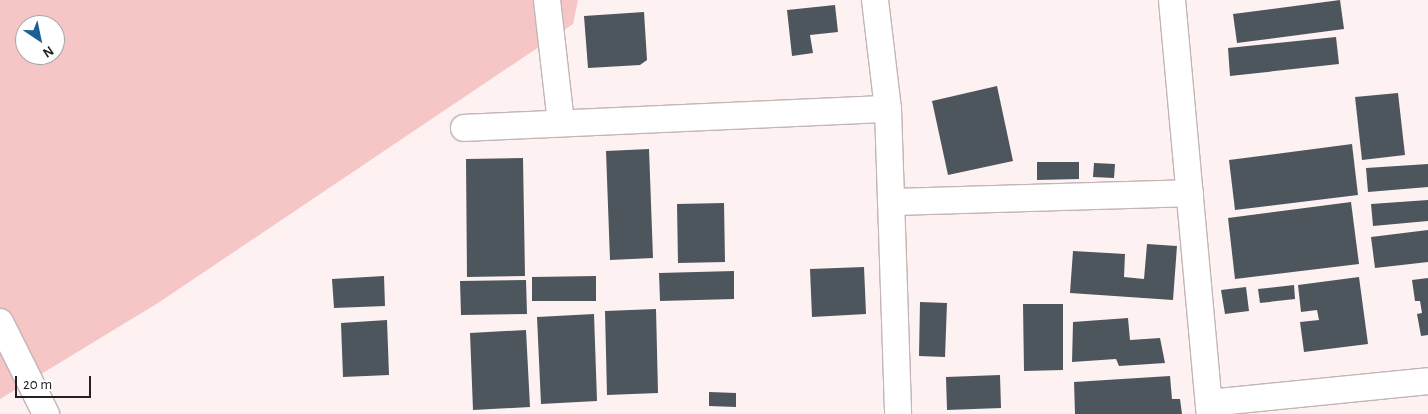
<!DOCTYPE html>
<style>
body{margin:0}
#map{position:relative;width:1428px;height:414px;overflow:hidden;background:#fef1f1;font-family:"Alegreya Sans",sans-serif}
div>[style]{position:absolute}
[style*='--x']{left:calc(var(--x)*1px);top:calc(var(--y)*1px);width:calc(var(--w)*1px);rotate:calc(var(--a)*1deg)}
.green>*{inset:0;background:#f6c5c6}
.building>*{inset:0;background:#4e565d}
.roads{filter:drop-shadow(1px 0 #c2b5b6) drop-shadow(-1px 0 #c2b5b6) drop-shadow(0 1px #c2b5b6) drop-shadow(0 -1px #c2b5b6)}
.minor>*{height:26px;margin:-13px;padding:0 13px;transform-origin:13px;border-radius:13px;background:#fff}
span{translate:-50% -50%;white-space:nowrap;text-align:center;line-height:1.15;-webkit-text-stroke:5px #fff;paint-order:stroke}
.north{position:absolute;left:15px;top:15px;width:50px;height:50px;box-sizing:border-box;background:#fff;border:1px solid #a8a6a6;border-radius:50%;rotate:146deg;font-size:14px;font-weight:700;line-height:20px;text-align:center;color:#262121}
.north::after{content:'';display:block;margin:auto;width:18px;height:22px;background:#1a6095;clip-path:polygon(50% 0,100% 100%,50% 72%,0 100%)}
.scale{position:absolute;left:15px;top:376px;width:76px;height:22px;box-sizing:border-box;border:2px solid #262121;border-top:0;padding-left:6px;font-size:15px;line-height:18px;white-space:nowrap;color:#262121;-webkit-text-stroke:4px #fff;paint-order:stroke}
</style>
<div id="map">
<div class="green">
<div style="clip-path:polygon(evenodd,0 0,578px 0,573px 24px,158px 303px,0 399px,0 0,25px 25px,55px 25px,55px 55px,25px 55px,25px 25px)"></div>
</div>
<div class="building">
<div style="clip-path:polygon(1340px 0,1344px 29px,1237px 43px,1233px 14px)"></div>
<div style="clip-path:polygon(835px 5px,838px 32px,810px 35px,813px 53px,792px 56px,787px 10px)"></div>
<div style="clip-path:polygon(644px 12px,647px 60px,640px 65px,588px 68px,584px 16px)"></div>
<div style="clip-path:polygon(1336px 37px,1339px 64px,1230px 76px,1228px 48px)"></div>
<div style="clip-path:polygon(997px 86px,1013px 161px,948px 175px,932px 101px)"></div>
<div style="clip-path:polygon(1398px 93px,1405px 155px,1362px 160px,1355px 97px)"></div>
<div style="clip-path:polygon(1352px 144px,1358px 195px,1235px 210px,1229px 160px)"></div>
<div style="clip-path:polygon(649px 149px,653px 258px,610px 260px,606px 151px)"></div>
<div style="clip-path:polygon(523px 158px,525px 276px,467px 277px,466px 159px)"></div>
<div style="clip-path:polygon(1037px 162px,1079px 162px,1079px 179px,1037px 180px)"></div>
<div style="clip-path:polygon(1094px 163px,1115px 164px,1114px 178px,1093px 177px)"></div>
<div style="clip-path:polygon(1428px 164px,1428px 187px,1368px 192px,1366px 168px)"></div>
<div style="clip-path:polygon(1428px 200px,1428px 221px,1373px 226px,1371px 204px)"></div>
<div style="clip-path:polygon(1351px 202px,1359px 264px,1235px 279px,1228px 218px)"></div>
<div style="clip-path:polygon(724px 203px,725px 262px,678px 263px,677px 204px)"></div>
<div style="clip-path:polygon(1428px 230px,1428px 262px,1375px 268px,1371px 237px)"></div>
<div style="clip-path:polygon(1147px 244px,1177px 246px,1173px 300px,1070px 293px,1073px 251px,1125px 254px,1124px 277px,1144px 279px)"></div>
<div style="clip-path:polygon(864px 267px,866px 314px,812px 317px,810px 269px)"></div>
<div style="clip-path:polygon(734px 271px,734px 299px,660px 301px,659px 273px)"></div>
<div style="clip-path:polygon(384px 276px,385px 306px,334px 308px,332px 279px)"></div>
<div style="clip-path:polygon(596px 276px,596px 301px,532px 301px,532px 277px)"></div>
<div style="clip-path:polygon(1359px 277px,1368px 344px,1304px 352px,1300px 322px,1319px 320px,1317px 310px,1301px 312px,1298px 285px)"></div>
<div style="clip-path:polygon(1428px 278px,1428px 335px,1421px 336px,1417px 314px,1422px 313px,1420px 301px,1415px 301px,1412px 280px)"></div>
<div style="clip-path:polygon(526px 280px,527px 314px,461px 315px,460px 281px)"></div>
<div style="clip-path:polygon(1294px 285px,1295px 299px,1260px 303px,1258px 289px)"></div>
<div style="clip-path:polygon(1246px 287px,1249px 311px,1225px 314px,1221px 290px)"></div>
<div style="clip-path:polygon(920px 302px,947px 303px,945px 357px,919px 356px)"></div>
<div style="clip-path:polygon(1023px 304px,1063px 304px,1063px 370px,1024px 371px)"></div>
<div style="clip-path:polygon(656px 309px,658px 393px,607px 395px,605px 311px)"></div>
<div style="clip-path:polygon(594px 314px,597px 401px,541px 404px,537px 317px)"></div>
<div style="clip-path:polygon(1128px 318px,1130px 340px,1160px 338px,1165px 363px,1119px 366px,1116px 359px,1072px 362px,1073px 322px)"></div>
<div style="clip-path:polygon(387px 320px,389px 375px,343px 377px,341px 323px)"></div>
<div style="clip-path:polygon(526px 330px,530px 407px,473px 410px,470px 333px)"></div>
<div style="clip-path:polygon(1000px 375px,1001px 408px,947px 410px,946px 377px)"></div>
<div style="clip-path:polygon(1170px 376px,1172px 399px,1180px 399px,1182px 414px,1075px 414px,1074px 382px)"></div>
<div style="clip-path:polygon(709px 392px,736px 393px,736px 407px,709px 406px)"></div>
</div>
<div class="roads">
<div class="minor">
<div style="--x:547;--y:0;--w:124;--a:83.5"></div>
<div style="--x:875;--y:0;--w:110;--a:83.2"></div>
<div style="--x:888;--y:109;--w:305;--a:88.1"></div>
<div style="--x:1172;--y:0;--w:416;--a:84.8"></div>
<div style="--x:464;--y:128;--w:424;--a:-2.6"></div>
<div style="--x:891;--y:202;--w:299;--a:-1.7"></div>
<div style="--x:0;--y:322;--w:103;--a:63.4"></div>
<div style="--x:1209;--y:403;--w:220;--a:-5.7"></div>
</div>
</div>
<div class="north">N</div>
<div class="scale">20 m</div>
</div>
